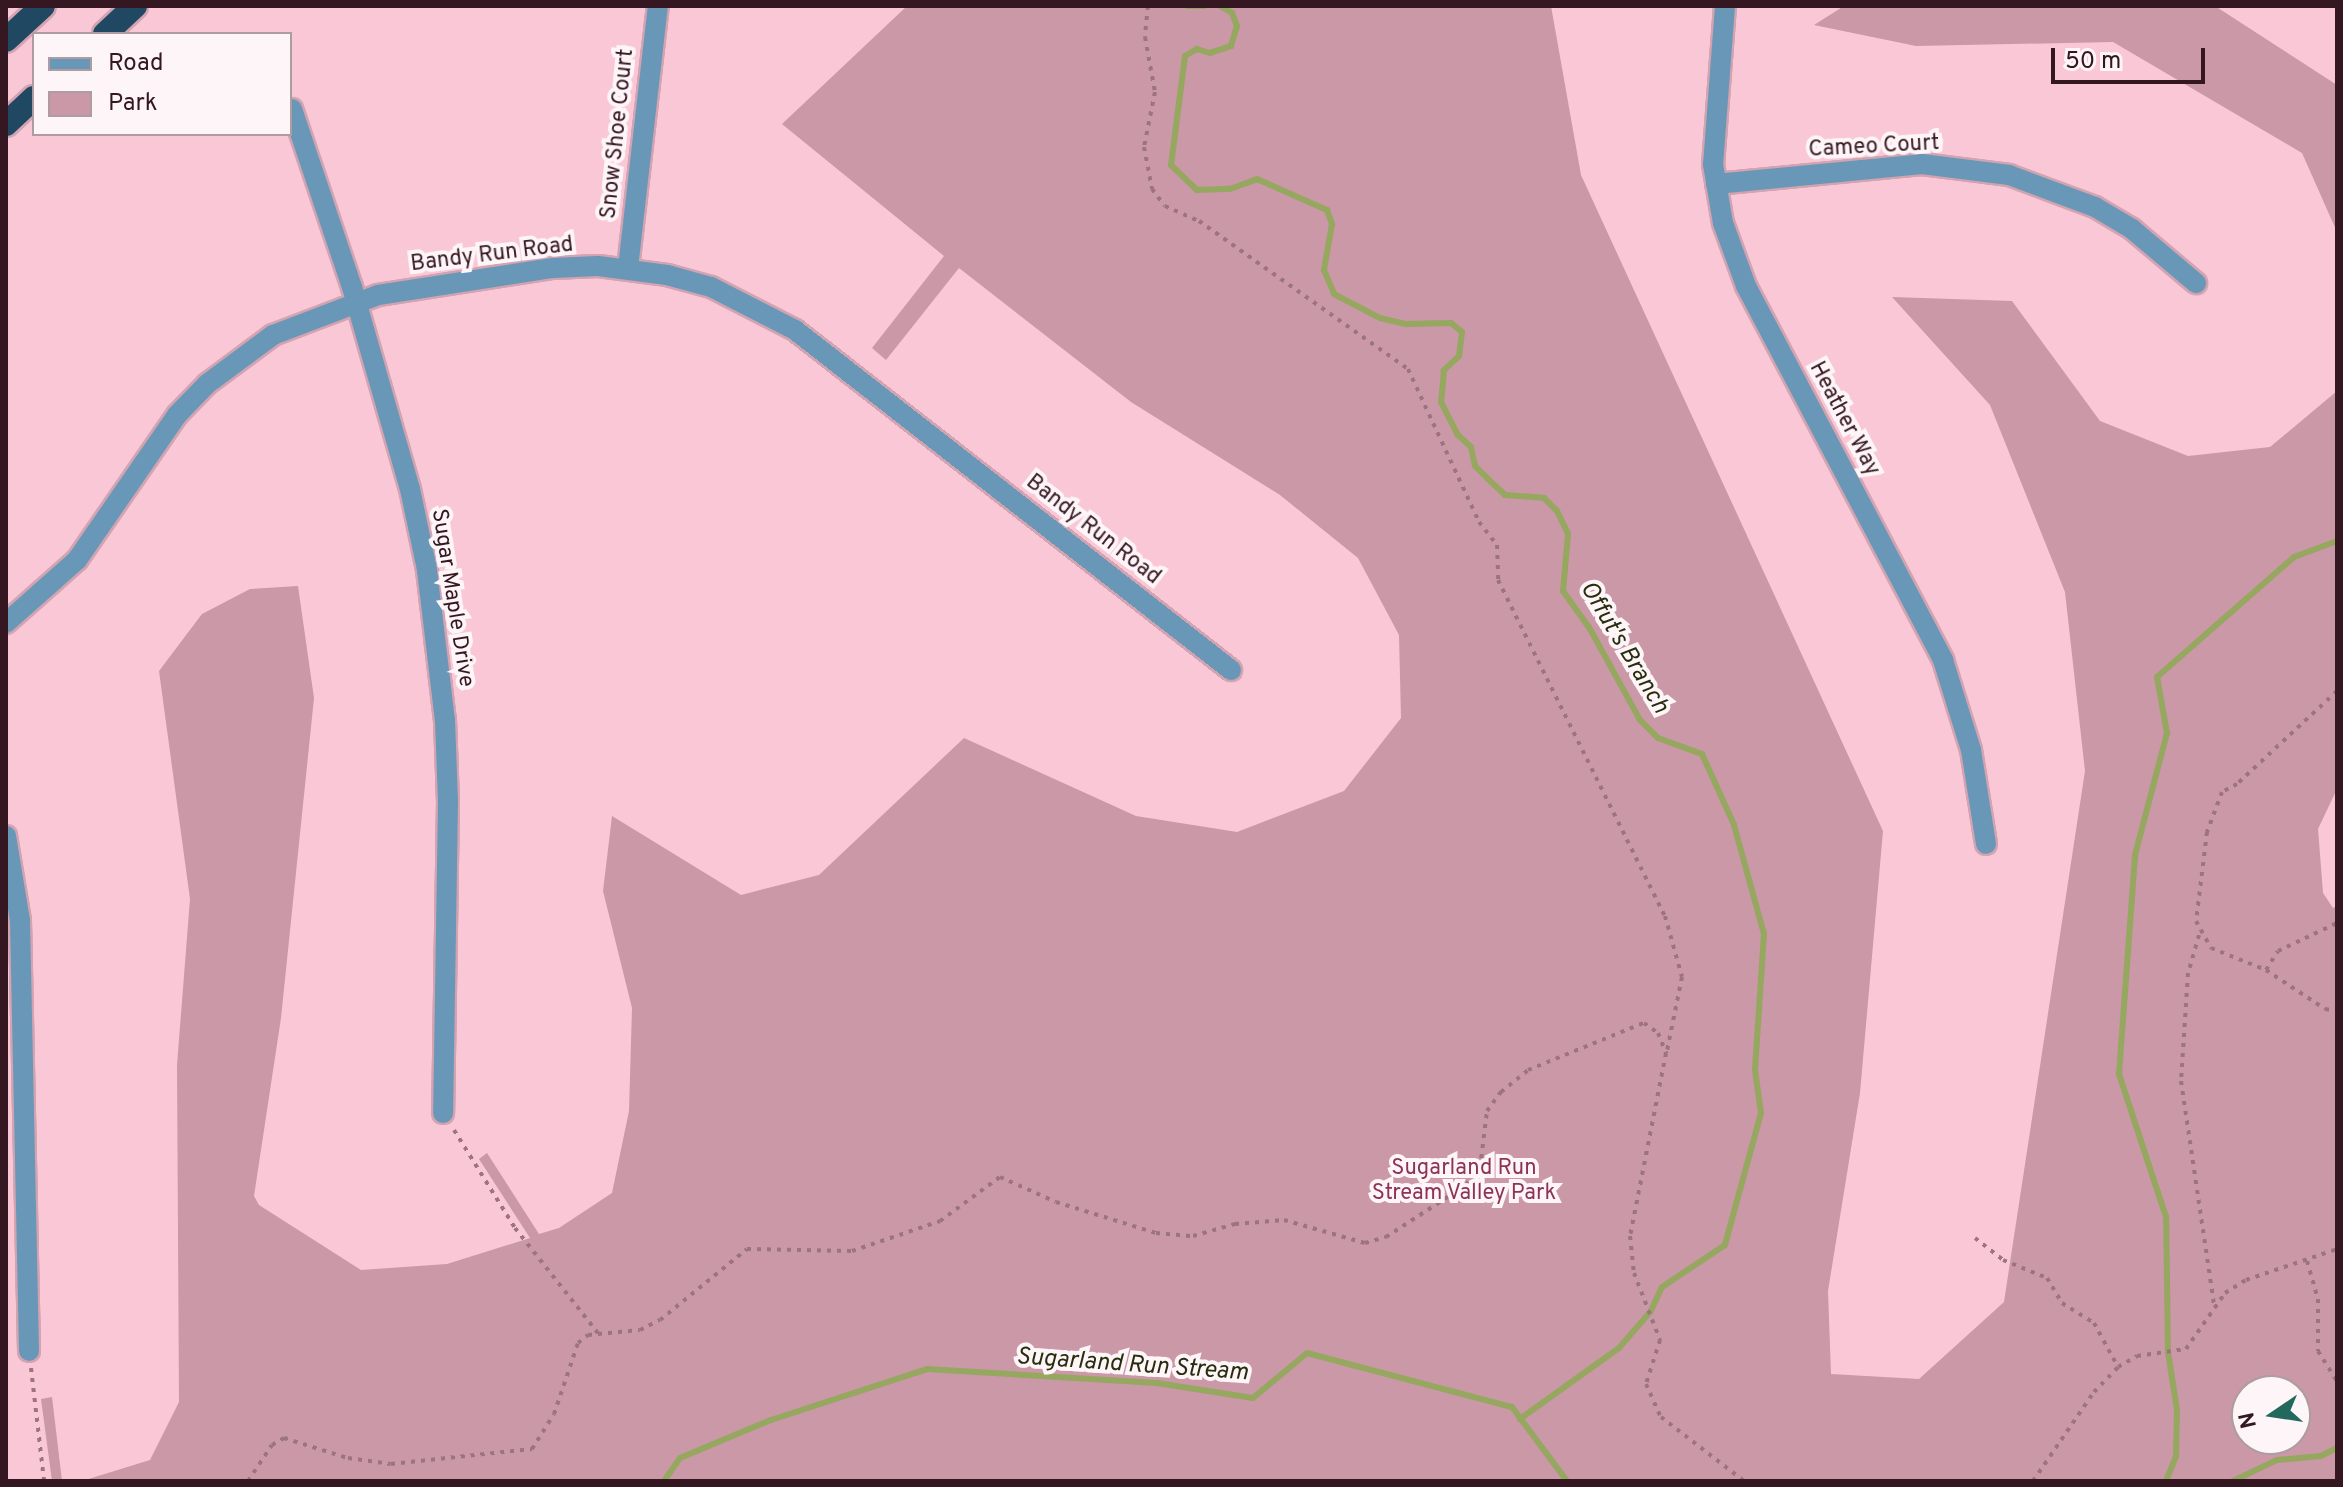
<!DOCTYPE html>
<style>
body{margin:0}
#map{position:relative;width:2343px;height:1487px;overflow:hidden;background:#f9c7d5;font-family:Overpass,sans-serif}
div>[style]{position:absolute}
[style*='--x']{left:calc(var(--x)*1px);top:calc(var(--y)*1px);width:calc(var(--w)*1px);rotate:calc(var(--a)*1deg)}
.green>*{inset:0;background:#ca98a6}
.stream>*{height:6px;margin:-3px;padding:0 3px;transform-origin:3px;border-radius:3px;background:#96a760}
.path>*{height:4px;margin-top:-2px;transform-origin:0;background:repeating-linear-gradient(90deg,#9c7480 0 4px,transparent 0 10px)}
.roads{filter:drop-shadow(2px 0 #d2a4b1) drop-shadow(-2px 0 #d2a4b1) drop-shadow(0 2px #d2a4b1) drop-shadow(0 -2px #d2a4b1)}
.street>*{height:20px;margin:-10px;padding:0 10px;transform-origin:10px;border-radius:10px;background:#6897b8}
.highway>*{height:24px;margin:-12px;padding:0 12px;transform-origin:12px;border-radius:12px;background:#204862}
span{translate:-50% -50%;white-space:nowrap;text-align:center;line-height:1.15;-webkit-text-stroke:8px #fdf5f7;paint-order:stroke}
.street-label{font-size:22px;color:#351722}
.park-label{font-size:22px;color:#8d3355}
.water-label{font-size:24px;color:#272d0e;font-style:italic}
.frame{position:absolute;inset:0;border:8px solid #351722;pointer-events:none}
.legend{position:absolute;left:32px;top:32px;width:260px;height:104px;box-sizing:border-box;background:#fdf5f7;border:2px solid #ad9ca2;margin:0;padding:10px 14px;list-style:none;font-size:24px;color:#351722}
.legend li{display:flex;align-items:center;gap:16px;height:40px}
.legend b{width:40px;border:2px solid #ad9ca2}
.north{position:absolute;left:2231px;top:1375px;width:80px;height:80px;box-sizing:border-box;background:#fdf5f7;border:2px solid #ad9ca2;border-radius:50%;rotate:257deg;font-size:22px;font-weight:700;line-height:32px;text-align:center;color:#351722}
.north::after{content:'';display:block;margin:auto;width:28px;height:36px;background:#22685c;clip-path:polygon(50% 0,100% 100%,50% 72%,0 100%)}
.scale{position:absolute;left:2051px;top:48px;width:154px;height:36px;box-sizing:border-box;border:4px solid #351722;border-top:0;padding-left:10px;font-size:24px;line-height:28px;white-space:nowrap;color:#351722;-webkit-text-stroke:6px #fdf5f7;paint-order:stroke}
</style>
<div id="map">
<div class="green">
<div style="clip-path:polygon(evenodd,907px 6px,1551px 6px,1581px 175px,1883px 831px,1860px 1093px,1828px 1291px,1831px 1374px,1919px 1379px,2004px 1302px,2085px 771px,2065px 592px,1990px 405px,1892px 297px,2012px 301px,2100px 421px,2188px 456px,2270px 447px,2337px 391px,2337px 789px,2318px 829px,2323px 893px,2333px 908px,2337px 906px,2337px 1481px,82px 1481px,150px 1460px,179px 1402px,177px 1065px,190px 899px,159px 671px,202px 614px,250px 589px,298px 586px,314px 698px,281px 1018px,254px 1196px,259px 1205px,361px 1270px,447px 1264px,530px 1238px,479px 1159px,487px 1153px,539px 1234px,559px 1228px,612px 1193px,629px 1111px,632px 1008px,603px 891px,612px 816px,741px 895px,819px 875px,964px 738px,1136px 816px,1237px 832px,1344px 791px,1401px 718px,1399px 635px,1358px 558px,1280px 495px,1131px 402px,959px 268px,886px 360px,872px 348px,944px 256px,782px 124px,907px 6px,2295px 1391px,2295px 1439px,2247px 1439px,2247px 1391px,2295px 1391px)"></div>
<div style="clip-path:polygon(1844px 6px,2215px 6px,2337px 85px,2337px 232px,2302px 153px,2113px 42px,1916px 46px,1814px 25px)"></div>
<div style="clip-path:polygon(52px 1397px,62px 1481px,52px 1481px,41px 1399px)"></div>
</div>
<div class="stream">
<div style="--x:1188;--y:6;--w:16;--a:0"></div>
<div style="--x:1220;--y:6;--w:14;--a:30"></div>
<div style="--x:1232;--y:13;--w:14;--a:69"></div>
<div style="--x:1237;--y:26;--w:21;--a:107"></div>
<div style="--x:1231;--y:46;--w:22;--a:162"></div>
<div style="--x:1210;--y:53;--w:14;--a:-163"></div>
<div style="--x:1197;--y:49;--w:14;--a:150"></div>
<div style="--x:1185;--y:56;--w:110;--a:97.3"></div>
<div style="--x:1171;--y:165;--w:36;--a:44"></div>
<div style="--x:1197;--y:190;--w:33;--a:-2"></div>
<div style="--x:1230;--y:189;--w:29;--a:-20"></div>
<div style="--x:1257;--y:179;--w:77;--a:23.9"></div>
<div style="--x:1327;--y:210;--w:15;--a:70"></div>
<div style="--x:1332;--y:224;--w:47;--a:99.9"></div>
<div style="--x:1324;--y:270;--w:26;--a:67"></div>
<div style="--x:1334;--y:294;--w:52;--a:27.6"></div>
<div style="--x:1380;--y:318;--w:28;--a:13"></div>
<div style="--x:1407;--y:324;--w:44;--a:-1.3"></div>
<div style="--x:1451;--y:323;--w:14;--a:39"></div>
<div style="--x:1462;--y:332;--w:24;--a:97"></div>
<div style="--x:1459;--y:356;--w:21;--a:137"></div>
<div style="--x:1444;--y:370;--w:32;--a:95"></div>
<div style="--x:1441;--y:402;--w:36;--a:63"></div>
<div style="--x:1457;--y:434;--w:19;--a:43"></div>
<div style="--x:1471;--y:447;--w:19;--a:78"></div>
<div style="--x:1475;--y:466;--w:18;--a:45"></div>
<div style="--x:1488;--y:479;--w:23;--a:43"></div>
<div style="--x:1505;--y:495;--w:39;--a:4"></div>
<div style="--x:1544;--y:498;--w:18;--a:45"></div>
<div style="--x:1557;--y:511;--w:25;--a:64"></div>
<div style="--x:1568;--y:534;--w:57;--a:95"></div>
<div style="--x:1563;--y:591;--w:47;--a:54.6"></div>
<div style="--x:1590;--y:629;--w:104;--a:61.2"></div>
<div style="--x:1640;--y:720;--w:25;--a:45"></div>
<div style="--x:1658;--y:738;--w:47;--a:20"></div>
<div style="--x:1702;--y:754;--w:78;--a:65.7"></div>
<div style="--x:1734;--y:825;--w:113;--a:74.6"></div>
<div style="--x:1764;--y:934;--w:136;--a:93.8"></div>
<div style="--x:1755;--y:1070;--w:43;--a:82.1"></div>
<div style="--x:1761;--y:1113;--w:137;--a:105.3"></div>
<div style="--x:1725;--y:1245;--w:76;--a:146.3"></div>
<div style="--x:1662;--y:1287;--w:26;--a:115"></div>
<div style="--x:1651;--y:1311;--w:49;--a:130.9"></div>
<div style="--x:1619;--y:1348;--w:122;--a:144.4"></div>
<div style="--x:664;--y:1481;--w:28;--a:-55"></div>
<div style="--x:680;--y:1458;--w:99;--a:-22.7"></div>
<div style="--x:771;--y:1420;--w:164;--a:-18.1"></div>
<div style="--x:927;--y:1369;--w:230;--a:3.5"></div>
<div style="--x:1157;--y:1383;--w:97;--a:8.9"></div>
<div style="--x:1253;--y:1398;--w:70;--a:-39.8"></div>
<div style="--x:1307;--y:1353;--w:212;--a:14.8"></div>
<div style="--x:1512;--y:1407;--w:92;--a:53.4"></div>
<div style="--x:2166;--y:1481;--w:27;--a:-68"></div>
<div style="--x:2176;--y:1456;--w:46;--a:-88.8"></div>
<div style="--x:2177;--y:1410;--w:59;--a:-98.8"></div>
<div style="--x:2168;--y:1352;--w:135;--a:-90.8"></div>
<div style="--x:2166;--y:1217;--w:151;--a:-108.2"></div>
<div style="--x:2119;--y:1074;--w:220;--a:-85.8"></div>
<div style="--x:2135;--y:855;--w:126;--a:-75.3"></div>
<div style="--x:2167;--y:733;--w:57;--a:-100.1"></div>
<div style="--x:2157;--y:677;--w:182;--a:-41.2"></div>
<div style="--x:2294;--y:557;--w:46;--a:-20.4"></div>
<div style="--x:2233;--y:1481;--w:49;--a:-25.5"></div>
<div style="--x:2277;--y:1460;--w:44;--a:-5.2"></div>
<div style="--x:2321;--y:1456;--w:18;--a:-27"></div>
</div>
<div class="path">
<div style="--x:1148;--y:6;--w:31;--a:96"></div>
<div style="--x:1145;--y:37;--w:56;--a:79.7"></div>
<div style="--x:1155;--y:92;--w:56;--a:101.3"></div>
<div style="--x:1144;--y:147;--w:43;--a:79.2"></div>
<div style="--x:1152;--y:189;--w:21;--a:53"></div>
<div style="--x:1165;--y:206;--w:37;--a:24"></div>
<div style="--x:1199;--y:221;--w:256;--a:35.3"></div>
<div style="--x:1408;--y:369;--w:169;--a:65.1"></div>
<div style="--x:1479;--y:522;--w:29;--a:52"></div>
<div style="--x:1497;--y:545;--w:35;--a:88"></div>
<div style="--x:1498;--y:580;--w:375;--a:63.6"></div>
<div style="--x:1665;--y:916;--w:63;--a:74.4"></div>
<div style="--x:1682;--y:977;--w:76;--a:101.5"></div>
<div style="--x:2337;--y:691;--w:137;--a:137.1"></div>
<div style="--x:2237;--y:784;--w:17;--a:152"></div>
<div style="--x:2222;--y:792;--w:43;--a:110.6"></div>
<div style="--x:2207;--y:832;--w:90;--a:97"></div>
<div style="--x:2196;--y:921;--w:31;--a:61"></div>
<div style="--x:2211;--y:948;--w:59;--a:21.8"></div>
<div style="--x:2266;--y:970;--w:71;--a:33.5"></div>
<div style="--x:2325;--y:1009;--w:12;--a:9"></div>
<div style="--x:2199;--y:935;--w:40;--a:106"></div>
<div style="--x:2188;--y:973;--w:108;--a:93.7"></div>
<div style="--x:2181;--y:1081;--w:225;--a:81.6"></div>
<div style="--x:2266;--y:970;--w:22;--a:-58"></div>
<div style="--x:2278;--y:951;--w:65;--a:-25.4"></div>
<div style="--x:454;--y:1130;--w:115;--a:58.1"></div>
<div style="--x:515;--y:1228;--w:134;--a:51.7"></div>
<div style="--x:1975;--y:1238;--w:36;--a:38"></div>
<div style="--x:2003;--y:1260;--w:48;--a:22.2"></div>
<div style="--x:2047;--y:1278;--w:29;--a:59"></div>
<div style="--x:2062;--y:1303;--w:38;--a:32"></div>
<div style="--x:2094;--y:1323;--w:50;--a:61.4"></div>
<div style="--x:2307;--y:1261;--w:40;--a:74"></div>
<div style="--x:2318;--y:1299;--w:52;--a:90"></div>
<div style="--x:2318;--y:1351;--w:36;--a:58"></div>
<div style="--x:31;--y:1368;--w:114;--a:83.4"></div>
<div style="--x:248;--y:1481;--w:43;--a:-56.3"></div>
<div style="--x:272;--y:1445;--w:14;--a:-30"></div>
<div style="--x:284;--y:1438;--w:67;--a:17.4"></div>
<div style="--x:348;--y:1458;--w:43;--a:7.9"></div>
<div style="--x:391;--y:1464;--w:142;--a:-6.1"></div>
<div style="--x:532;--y:1449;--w:41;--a:-57.8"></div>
<div style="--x:554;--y:1414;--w:75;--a:-71.3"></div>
<div style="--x:578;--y:1343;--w:13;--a:-39"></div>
<div style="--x:588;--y:1335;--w:52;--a:-5.5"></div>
<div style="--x:640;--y:1330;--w:22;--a:-27"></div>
<div style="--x:660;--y:1320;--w:112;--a:-39.2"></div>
<div style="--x:747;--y:1249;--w:105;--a:1.1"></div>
<div style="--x:852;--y:1251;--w:93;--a:-18.8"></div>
<div style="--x:940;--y:1221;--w:74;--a:-36.3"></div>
<div style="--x:1000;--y:1177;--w:61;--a:24.1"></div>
<div style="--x:1056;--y:1202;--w:105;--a:17.2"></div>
<div style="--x:1156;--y:1233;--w:37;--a:5"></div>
<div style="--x:1193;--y:1236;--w:44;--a:-15.9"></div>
<div style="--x:1235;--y:1224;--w:49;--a:-4.7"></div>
<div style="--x:1284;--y:1220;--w:84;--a:15.9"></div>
<div style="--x:1365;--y:1243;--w:22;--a:-16"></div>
<div style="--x:1386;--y:1237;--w:95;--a:-33"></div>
<div style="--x:1466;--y:1185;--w:22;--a:-51"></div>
<div style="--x:1480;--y:1168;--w:57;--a:-83"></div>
<div style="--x:1487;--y:1111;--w:24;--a:-54"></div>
<div style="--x:1501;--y:1092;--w:35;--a:-39"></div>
<div style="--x:1528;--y:1070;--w:125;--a:-22.1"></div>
<div style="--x:1644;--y:1023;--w:17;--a:36"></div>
<div style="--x:1658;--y:1033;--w:22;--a:68"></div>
<div style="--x:1666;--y:1053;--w:187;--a:101.1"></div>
<div style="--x:1630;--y:1236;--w:37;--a:84"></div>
<div style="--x:1634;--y:1273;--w:72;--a:68.8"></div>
<div style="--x:1660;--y:1340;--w:46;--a:107.7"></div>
<div style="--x:1646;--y:1384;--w:36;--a:66"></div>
<div style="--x:1661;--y:1417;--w:105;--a:37.6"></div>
<div style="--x:2033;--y:1481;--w:108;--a:-55.6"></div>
<div style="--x:2094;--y:1392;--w:35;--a:-46"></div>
<div style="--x:2118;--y:1367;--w:22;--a:-30"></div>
<div style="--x:2137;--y:1356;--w:49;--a:-8.1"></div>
<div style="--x:2186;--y:1349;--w:68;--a:-55.1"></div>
<div style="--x:2225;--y:1293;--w:25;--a:-32"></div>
<div style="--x:2246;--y:1280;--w:96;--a:-18.8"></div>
</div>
<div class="roads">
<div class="street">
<div style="--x:1725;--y:6;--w:158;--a:94.3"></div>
<div style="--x:1713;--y:164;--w:60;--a:80.4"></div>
<div style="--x:1723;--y:223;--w:67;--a:69.9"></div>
<div style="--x:1746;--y:286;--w:423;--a:62.2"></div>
<div style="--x:1943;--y:660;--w:94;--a:72.7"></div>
<div style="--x:1971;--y:750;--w:95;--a:80.9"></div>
<div style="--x:292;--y:109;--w:188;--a:71.4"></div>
<div style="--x:352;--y:287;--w:210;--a:74"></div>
<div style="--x:410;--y:489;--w:83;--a:78.1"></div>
<div style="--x:427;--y:570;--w:151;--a:83.2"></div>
<div style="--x:445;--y:720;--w:82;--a:87.9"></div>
<div style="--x:448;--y:802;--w:311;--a:90.9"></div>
<div style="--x:1716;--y:184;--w:207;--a:-5.5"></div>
<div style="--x:1922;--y:164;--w:88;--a:7.2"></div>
<div style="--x:2009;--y:175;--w:92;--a:20.4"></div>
<div style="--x:2095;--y:207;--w:43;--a:30.7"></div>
<div style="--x:2132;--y:229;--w:84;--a:40.2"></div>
<div style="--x:628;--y:268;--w:264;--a:-83.5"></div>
<div style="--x:6;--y:623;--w:95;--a:-41.6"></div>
<div style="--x:77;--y:560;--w:176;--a:-55.4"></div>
<div style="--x:177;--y:415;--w:43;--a:-45.9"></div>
<div style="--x:207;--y:384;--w:82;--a:-36.6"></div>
<div style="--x:273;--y:335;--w:112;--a:-20.9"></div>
<div style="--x:378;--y:295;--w:177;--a:-8.8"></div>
<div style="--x:553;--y:268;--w:45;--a:-2.5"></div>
<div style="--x:598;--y:266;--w:70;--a:7.4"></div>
<div style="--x:667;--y:275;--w:46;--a:15.3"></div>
<div style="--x:711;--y:287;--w:94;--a:27.1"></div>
<div style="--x:795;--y:330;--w:553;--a:37.95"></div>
<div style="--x:6;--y:836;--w:86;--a:80.6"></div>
<div style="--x:20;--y:921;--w:430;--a:88.8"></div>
</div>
<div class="highway">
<div style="--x:105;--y:34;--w:41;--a:-43"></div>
<div style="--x:6;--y:40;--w:50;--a:-42.6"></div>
<div style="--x:6;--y:124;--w:38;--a:-43"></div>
</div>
</div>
<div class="street-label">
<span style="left:618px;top:134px;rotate:-84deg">Snow Shoe Court</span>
<span style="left:1874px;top:147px;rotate:-3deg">Cameo Court</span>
<span style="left:492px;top:255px;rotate:-7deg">Bandy Run Road</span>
<span style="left:1844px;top:419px;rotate:62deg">Heather Way</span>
<span style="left:1093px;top:530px;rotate:38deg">Bandy Run Road</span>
<span style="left:452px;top:598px;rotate:81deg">Sugar Maple Drive</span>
</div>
<div class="park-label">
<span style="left:1464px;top:1181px">Sugarland Run<br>Stream Valley Park</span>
</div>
<div class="water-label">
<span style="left:1623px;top:648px;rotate:59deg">Offut's Branch</span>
<span style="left:1132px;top:1366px;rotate:4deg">Sugarland Run Stream</span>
</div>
<div class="frame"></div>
<ul class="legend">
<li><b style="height:10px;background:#6897b8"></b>Road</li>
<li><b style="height:22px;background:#ca98a6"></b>Park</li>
</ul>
<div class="north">N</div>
<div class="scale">50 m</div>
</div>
